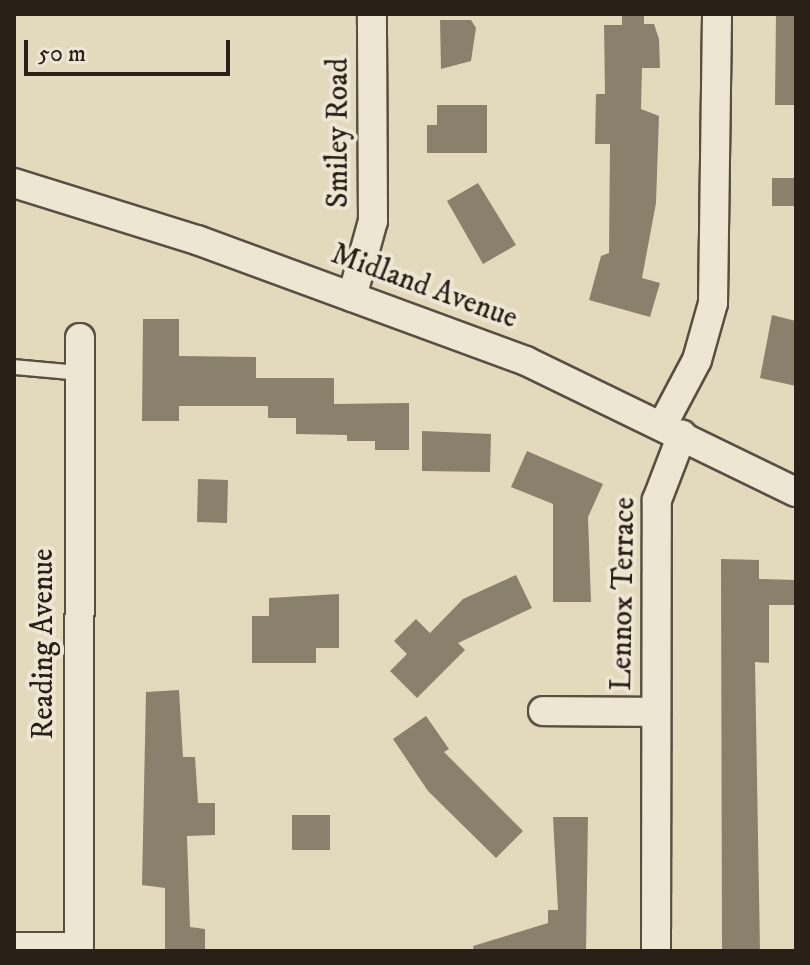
<!DOCTYPE html>
<style>
body{margin:0}
#map{position:relative;width:810px;height:965px;overflow:hidden;background:#e3d9bc;font-family:"IM FELL DW Pica",serif}
div>[style]{position:absolute}
[style*='--x']{left:calc(var(--x)*1px);top:calc(var(--y)*1px);width:calc(var(--w)*1px);rotate:calc(var(--a)*1deg)}
.building>*{inset:0;background:#8a816d}
.roads{filter:drop-shadow(2px 0 #584f41) drop-shadow(-2px 0 #584f41) drop-shadow(0 2px #584f41) drop-shadow(0 -2px #584f41)}
.lane>*{height:14px;margin:-7px;padding:0 7px;transform-origin:7px;border-radius:7px;background:#ede6d3}
.street>*{height:28px;margin:-14px;padding:0 14px;transform-origin:14px;border-radius:14px;background:#ede6d3}
span{translate:-50% -50%;white-space:nowrap;text-align:center;line-height:1.15;-webkit-text-stroke:8px #ede6d3;paint-order:stroke}
.street-label{font-size:30px;color:#292118}
.frame{position:absolute;inset:0;border:16px solid #292118;pointer-events:none}
.scale{position:absolute;left:24px;top:40px;width:206px;height:36px;box-sizing:border-box;border:4px solid #292118;border-top:0;padding-left:10px;font-size:24px;line-height:28px;white-space:nowrap;color:#292118;-webkit-text-stroke:6px #ede6d3;paint-order:stroke}
</style>
<div id="map">
<div class="building">
<div style="clip-path:polygon(622px 14px,644px 14px,644px 24px,654px 24px,659px 39px,660px 68px,642px 68px,641px 109px,659px 116px,656px 203px,642px 278px,660px 283px,650px 317px,589px 300px,601px 256px,609px 253px,610px 144px,595px 144px,596px 94px,605px 94px,604px 25px,622px 25px)"></div>
<div style="clip-path:polygon(776px 14px,796px 14px,796px 105px,775px 105px)"></div>
<div style="clip-path:polygon(440px 20px,471px 20px,476px 28px,471px 61px,441px 69px)"></div>
<div style="clip-path:polygon(437px 105px,487px 105px,487px 153px,427px 153px,427px 125px,437px 125px)"></div>
<div style="clip-path:polygon(772px 178px,796px 178px,796px 206px,772px 206px)"></div>
<div style="clip-path:polygon(478px 183px,516px 245px,483px 264px,447px 201px)"></div>
<div style="clip-path:polygon(772px 315px,796px 321px,796px 386px,760px 378px)"></div>
<div style="clip-path:polygon(143px 319px,179px 319px,179px 356px,256px 357px,256px 378px,334px 378px,334px 404px,409px 403px,409px 450px,375px 450px,375px 441px,347px 441px,347px 435px,296px 434px,296px 418px,268px 418px,268px 406px,179px 406px,179px 421px,142px 421px)"></div>
<div style="clip-path:polygon(422px 431px,491px 434px,490px 472px,422px 471px)"></div>
<div style="clip-path:polygon(527px 451px,603px 484px,588px 517px,591px 602px,553px 602px,553px 504px,511px 487px)"></div>
<div style="clip-path:polygon(198px 479px,228px 480px,227px 523px,197px 522px)"></div>
<div style="clip-path:polygon(721px 559px,759px 560px,759px 579px,796px 580px,796px 605px,769px 605px,769px 663px,755px 662px,760px 951px,722px 951px)"></div>
<div style="clip-path:polygon(516px 575px,532px 608px,458px 643px,465px 650px,417px 698px,390px 671px,407px 654px,394px 641px,416px 619px,430px 633px,463px 599px)"></div>
<div style="clip-path:polygon(339px 594px,339px 648px,316px 648px,316px 663px,252px 663px,252px 616px,269px 616px,269px 598px)"></div>
<div style="clip-path:polygon(179px 690px,183px 757px,195px 757px,198px 803px,215px 803px,215px 835px,187px 836px,190px 927px,205px 929px,205px 951px,165px 951px,165px 888px,142px 885px,146px 692px)"></div>
<div style="clip-path:polygon(426px 716px,449px 749px,444px 752px,523px 831px,496px 858px,428px 791px,393px 739px)"></div>
<div style="clip-path:polygon(292px 815px,330px 815px,330px 850px,292px 850px)"></div>
<div style="clip-path:polygon(553px 817px,588px 817px,586px 951px,474px 951px,473px 946px,548px 923px,548px 910px,558px 910px)"></div>
</div>
<div class="roads">
<div class="lane">
<div style="--x:14;--y:367;--w:66;--a:5.2"></div>
</div>
<div class="street">
<div style="--x:14;--y:183;--w:192;--a:17.3"></div>
<div style="--x:197;--y:240;--w:351;--a:20.2"></div>
<div style="--x:526;--y:361;--w:300;--a:25.9"></div>
<div style="--x:352;--y:297;--w:79;--a:-74.6"></div>
<div style="--x:373;--y:221;--w:207;--a:-90.3"></div>
<div style="--x:663;--y:424;--w:72;--a:-62"></div>
<div style="--x:697;--y:360;--w:59;--a:-74.3"></div>
<div style="--x:713;--y:303;--w:289;--a:-89.2"></div>
<div style="--x:543;--y:711;--w:113;--a:0.5"></div>
<div style="--x:14;--y:947;--w:65;--a:0"></div>
<div style="--x:79;--y:951;--w:613;--a:-89.91"></div>
<div style="--x:656;--y:951;--w:451;--a:-89.9"></div>
<div style="--x:657;--y:500;--w:70;--a:-69"></div>
</div>
</div>
<div class="street-label">
<span style="left:339px;top:133px;rotate:-90deg">Smiley Road</span>
<span style="left:424px;top:287px;rotate:20deg">Midland Avenue</span>
<span style="left:624px;top:594px;rotate:-89deg">Lennox Terrace</span>
<span style="left:44px;top:644px;rotate:-90deg">Reading Avenue</span>
</div>
<div class="frame"></div>
<div class="scale">50 m</div>
</div>
